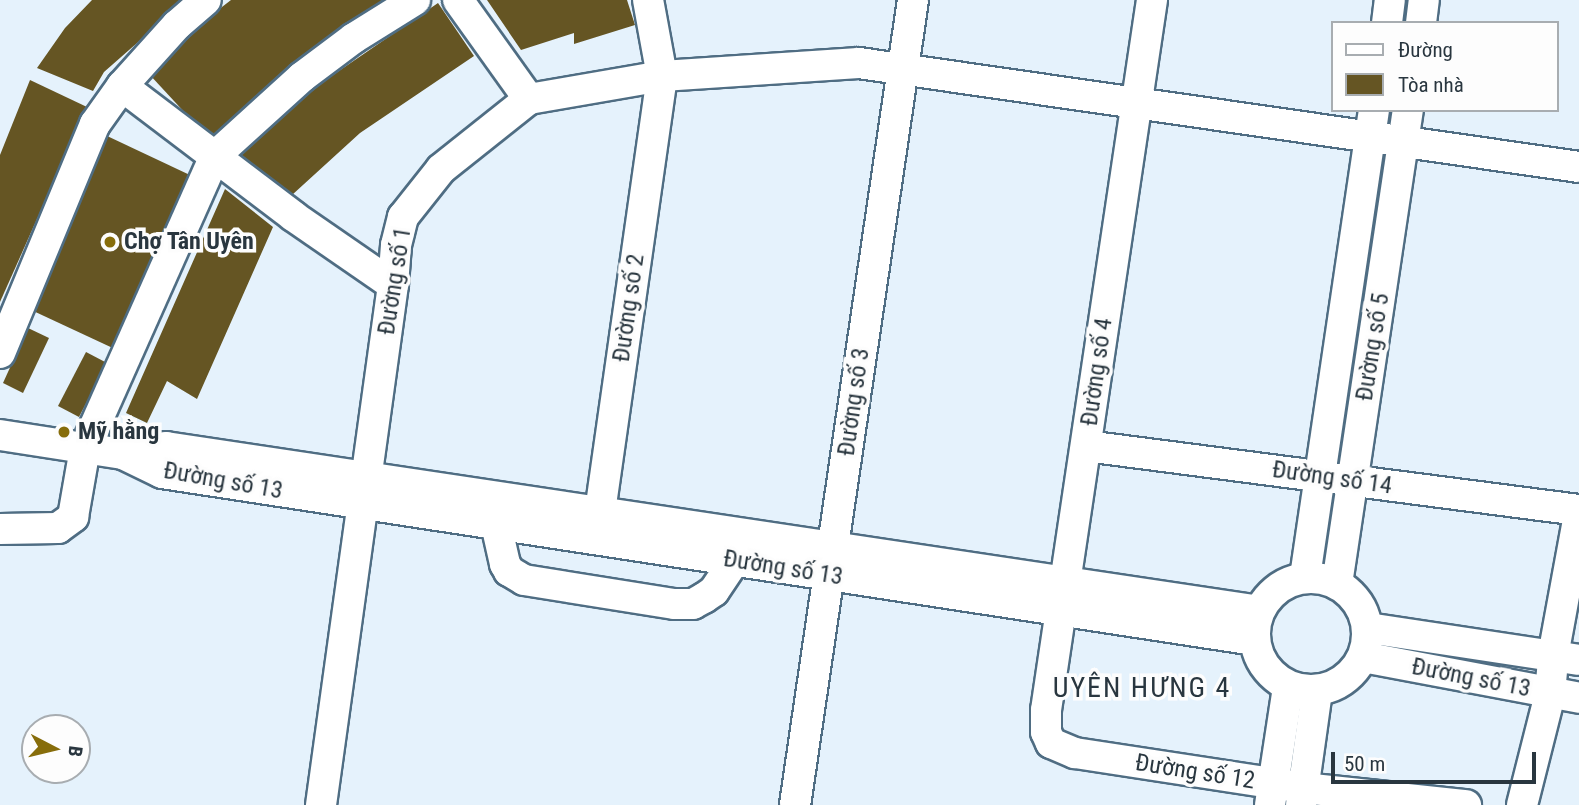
<!DOCTYPE html>
<meta charset="utf-8">
<style>
body{margin:0}
#map{position:relative;width:1579px;height:805px;overflow:hidden;background:#e5f2fc;font-family:"Roboto Condensed",sans-serif}
div>[style]{position:absolute}
[style*='--x']{left:calc(var(--x)*1px);top:calc(var(--y)*1px);width:calc(var(--w)*1px);rotate:calc(var(--a)*1deg)}
.building>*{inset:0;background:#655523}
.roads{filter:drop-shadow(2px 0 #4f6d83) drop-shadow(-2px 0 #4f6d83) drop-shadow(0 2px #4f6d83) drop-shadow(0 -2px #4f6d83)}
.street>*{height:30px;margin:-15px;padding:0 15px;transform-origin:15px;border-radius:15px;background:#fff}
.street>.ring{margin:-15px;padding:0;box-sizing:content-box;background:none;border:30px solid #fff;border-radius:50%}
.dots>*{width:19px;height:19px;translate:-50% -50%;box-sizing:border-box;border:4px solid #fdfdfd;border-radius:50%}
span{translate:-50% -50%;white-space:nowrap;text-align:center;line-height:1.15;-webkit-text-stroke:7px #fdfdfd;paint-order:stroke}
.poi-label{font-size:24px;color:#29363f;font-weight:700}
.left{translate:0 -50%;text-align:left}
.street-label{font-size:24px;color:#29363f}
.quarter-label{font-size:28px;color:#29363f;letter-spacing:2px}
.legend{position:absolute;left:1331px;top:21px;width:228px;height:91px;box-sizing:border-box;background:#fdfdfd;border:2px solid #a8adb1;margin:0;padding:9px 12px;list-style:none;font-size:21px;color:#29363f}
.legend li{display:flex;align-items:center;gap:14px;height:35px}
.legend b{width:35px;border:2px solid #a8adb1}
.north{position:absolute;left:21px;top:714px;width:70px;height:70px;box-sizing:border-box;background:#fdfdfd;border:2px solid #a8adb1;border-radius:50%;rotate:97deg;font-size:19px;font-weight:700;line-height:28px;text-align:center;color:#29363f}
.north::after{content:'';display:block;margin:auto;width:24px;height:32px;background:#876d0b;clip-path:polygon(50% 0,100% 100%,50% 72%,0 100%)}
.scale{position:absolute;left:1331px;top:752px;width:205px;height:32px;box-sizing:border-box;border:4px solid #29363f;border-top:0;padding-left:9px;font-size:21px;line-height:24px;white-space:nowrap;color:#29363f;-webkit-text-stroke:5px #fdfdfd;paint-order:stroke}
</style>
<div id="map">
<div class="building">
<div style="clip-path:polygon(92px 0,186px 0,104px 72px,93px 91px,37px 68px,65px 28px)"></div>
<div style="clip-path:polygon(231px 0,392px 0,212px 142px,149px 74px,200px 24px)"></div>
<div style="clip-path:polygon(487px 0,627px 0,635px 25px,574px 44px,574px 33px,521px 50px)"></div>
<div style="clip-path:polygon(438px 3px,474px 56px,360px 133px,292px 195px,237px 157px,317px 86px)"></div>
<div style="clip-path:polygon(30px 80px,87px 107px,0 302px,0 155px)"></div>
<div style="clip-path:polygon(105px 135px,192px 176px,117px 350px,29px 309px)"></div>
<div style="clip-path:polygon(225px 189px,273px 227px,197px 399px,167px 381px,147px 423px,126px 413px)"></div>
<div style="clip-path:polygon(28px 328px,49px 338px,23px 393px,3px 383px)"></div>
<div style="clip-path:polygon(86px 352px,107px 363px,79px 417px,58px 406px)"></div>
</div>
<div class="roads">
<div class="street">
<div style="--x:458;--y:0;--w:122;--a:54.4"></div>
<div style="--x:1152;--y:0;--w:718;--a:98.49"></div>
<div style="--x:1046;--y:710;--w:22;--a:90"></div>
<div style="--x:1046;--y:732;--w:12;--a:66"></div>
<div style="--x:1051;--y:743;--w:26;--a:23"></div>
<div style="--x:1075;--y:753;--w:231;--a:8.7"></div>
<div style="--x:1303;--y:788;--w:164;--a:6"></div>
<div style="--x:1387;--y:23;--w:23;--a:-83"></div>
<div style="--x:1421;--y:23;--w:23;--a:-83"></div>
<div style="--x:122;--y:86;--w:215;--a:37.2"></div>
<div style="--x:293;--y:216;--w:121;--a:34.6"></div>
<div style="--x:0;--y:353;--w:248;--a:-67.5"></div>
<div style="--x:95;--y:124;--w:47;--a:-54.6"></div>
<div style="--x:122;--y:86;--w:82;--a:-48"></div>
<div style="--x:177;--y:25;--w:38;--a:-41"></div>
<div style="--x:0;--y:435;--w:124;--a:8.8"></div>
<div style="--x:123;--y:454;--w:43;--a:26"></div>
<div style="--x:162;--y:473;--w:1105;--a:8.69"></div>
<div style="--x:1086;--y:446;--w:497;--a:7.4"></div>
<div style="--x:123;--y:454;--w:44;--a:-9.2"></div>
<div style="--x:166;--y:447;--w:1105;--a:8.53"></div>
<div style="--x:496;--y:524;--w:41;--a:77.3"></div>
<div style="--x:505;--y:564;--w:8;--a:60"></div>
<div style="--x:509;--y:571;--w:17;--a:31"></div>
<div style="--x:524;--y:580;--w:152;--a:9.1"></div>
<div style="--x:674;--y:604;--w:19;--a:0"></div>
<div style="--x:693;--y:604;--w:13;--a:-29"></div>
<div style="--x:704;--y:598;--w:12;--a:-35"></div>
<div style="--x:714;--y:591;--w:36;--a:-56"></div>
<div style="--x:0;--y:529;--w:58;--a:-1"></div>
<div style="--x:58;--y:528;--w:19;--a:-36"></div>
<div style="--x:73;--y:517;--w:70;--a:-80.1"></div>
<div style="--x:85;--y:448;--w:320;--a:-66"></div>
<div style="--x:215;--y:156;--w:118;--a:-42.2"></div>
<div style="--x:302;--y:77;--w:65;--a:-36.9"></div>
<div style="--x:354;--y:38;--w:72;--a:-31.9"></div>
<div style="--x:597;--y:533;--w:462;--a:-81.9"></div>
<div style="--x:662;--y:76;--w:77;--a:-100.4"></div>
<div style="--x:1305;--y:577;--w:472;--a:-81.6"></div>
<div class="ring" style="left:1255px;top:578px;width:82px;height:82px"></div>
<div style="--x:1337;--y:584;--w:479;--a:-81.5"></div>
<div style="--x:1368;--y:628;--w:213;--a:8.6"></div>
<div style="--x:1363;--y:657;--w:220;--a:10.7"></div>
<div style="--x:321;--y:805;--w:525;--a:-82.12"></div>
<div style="--x:393;--y:285;--w:40;--a:-85.7"></div>
<div style="--x:396;--y:245;--w:29;--a:-76"></div>
<div style="--x:403;--y:217;--w:61;--a:-51.6"></div>
<div style="--x:441;--y:169;--w:112;--a:-38.5"></div>
<div style="--x:529;--y:99;--w:135;--a:-9.8"></div>
<div style="--x:662;--y:76;--w:197;--a:-3.8"></div>
<div style="--x:859;--y:63;--w:727;--a:8.22"></div>
<div style="--x:795;--y:805;--w:814;--a:-81.66"></div>
<div style="--x:1270;--y:805;--w:119;--a:-81.3"></div>
<div style="--x:1301;--y:805;--w:115;--a:-82"></div>
<div style="--x:1522;--y:805;--w:114;--a:-75.8"></div>
<div style="--x:1550;--y:694;--w:38;--a:-85"></div>
<div style="--x:1553;--y:656;--w:143;--a:-79.6"></div>
</div>
</div>
<div class="dots">
<div style="left:110px;top:242px;background:#876d0b"></div>
<div style="left:64px;top:432px;background:#876d0b"></div>
</div>
<div class="poi-label">
<span class="left" style="left:124px;top:242px">Chợ Tân Uyên</span>
<span class="left" style="left:78px;top:432px">Mỹ hằng</span>
</div>
<div class="street-label">
<span style="left:395px;top:281px;rotate:-81deg">Đường số 1</span>
<span style="left:629px;top:308px;rotate:-82deg">Đường số 2</span>
<span style="left:1373px;top:347px;rotate:-81deg">Đường số 5</span>
<span style="left:1097px;top:372px;rotate:-82deg">Đường số 4</span>
<span style="left:854px;top:402px;rotate:-82deg">Đường số 3</span>
<span style="left:1332px;top:478px;rotate:8deg">Đường số 14</span>
<span style="left:223px;top:481px;rotate:10deg">Đường số 13</span>
<span style="left:783px;top:568px;rotate:9deg">Đường số 13</span>
<span style="left:1471px;top:678px;rotate:11deg">Đường số 13</span>
<span style="left:1195px;top:772px;rotate:9deg">Đường số 12</span>
</div>
<div class="quarter-label">
<span style="left:1142px;top:688px">UYÊN HƯNG 4</span>
</div>
<ul class="legend">
<li><b style="height:9px;background:#fff"></b>Đường</li>
<li><b style="height:19px;background:#655523"></b>Tòa nhà</li>
</ul>
<div class="north">B</div>
<div class="scale">50 m</div>
</div>
